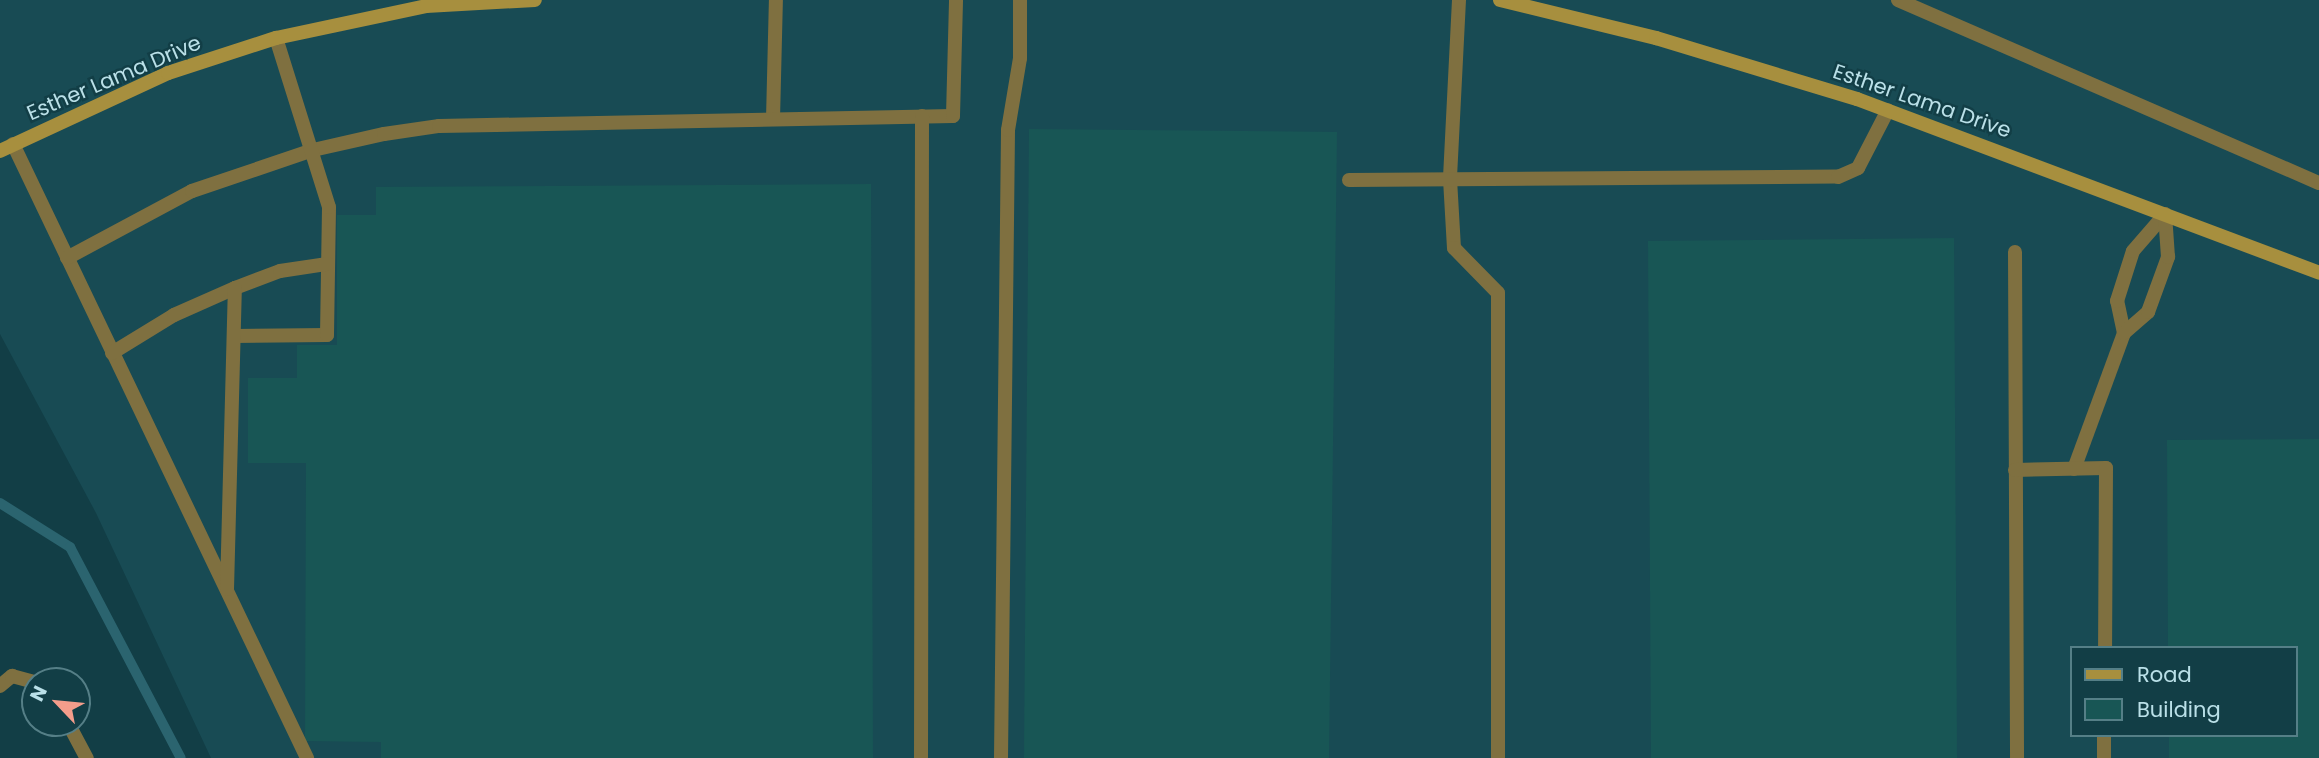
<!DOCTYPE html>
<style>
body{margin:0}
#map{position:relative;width:2319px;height:758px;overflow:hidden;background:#123e46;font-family:Poppins,sans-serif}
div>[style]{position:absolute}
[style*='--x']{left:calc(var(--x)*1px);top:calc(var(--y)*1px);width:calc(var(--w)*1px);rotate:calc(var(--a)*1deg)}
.built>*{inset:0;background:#184b54}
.stream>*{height:10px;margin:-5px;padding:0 5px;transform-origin:5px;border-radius:5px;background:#2b646f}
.building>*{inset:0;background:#185655}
.lane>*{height:14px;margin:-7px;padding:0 7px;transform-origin:7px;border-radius:7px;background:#7f7040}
.secondary>*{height:14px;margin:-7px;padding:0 7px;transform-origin:7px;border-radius:7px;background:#a78f3e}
span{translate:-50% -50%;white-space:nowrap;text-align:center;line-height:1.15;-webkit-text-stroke:5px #123e46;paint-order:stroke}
.street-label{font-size:21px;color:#bae0e8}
.legend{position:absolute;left:2070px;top:646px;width:228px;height:91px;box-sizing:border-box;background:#123e46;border:2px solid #557f87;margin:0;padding:9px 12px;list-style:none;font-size:21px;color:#bae0e8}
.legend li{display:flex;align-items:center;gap:14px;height:35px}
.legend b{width:35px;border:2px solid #557f87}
.north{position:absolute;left:21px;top:667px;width:70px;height:70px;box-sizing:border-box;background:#123e46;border:2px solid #557f87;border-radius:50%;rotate:296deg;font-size:19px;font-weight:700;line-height:28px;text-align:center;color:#bae0e8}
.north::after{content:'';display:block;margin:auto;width:24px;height:32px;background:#f49d8b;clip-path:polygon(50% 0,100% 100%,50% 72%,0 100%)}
</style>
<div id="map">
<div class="built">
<div style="clip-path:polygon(evenodd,0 0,2319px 0,2319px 758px,211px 758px,96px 513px,0 334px,0 0,2072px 648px,2296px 648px,2296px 735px,2072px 735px,2072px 648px)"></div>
</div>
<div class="stream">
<div style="--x:0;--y:503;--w:83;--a:32.2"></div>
<div style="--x:70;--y:547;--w:238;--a:62.3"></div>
</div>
<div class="building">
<div style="clip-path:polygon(1029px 129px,1337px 132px,1329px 758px,1024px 758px)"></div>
<div style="clip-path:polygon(871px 184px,873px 758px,381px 758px,381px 742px,305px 741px,306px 463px,248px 463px,248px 378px,297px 378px,297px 345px,337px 345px,337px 215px,376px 215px,376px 187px)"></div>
<div style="clip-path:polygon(1954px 238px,1957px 758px,1651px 758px,1648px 241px)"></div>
<div style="clip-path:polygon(2319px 439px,2319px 758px,2169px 758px,2169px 735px,2296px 735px,2296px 648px,2168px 648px,2167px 440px)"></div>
</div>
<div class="lane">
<div style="--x:1459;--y:0;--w:179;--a:92.9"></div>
<div style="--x:1450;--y:179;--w:69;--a:86.7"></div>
<div style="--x:1454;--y:248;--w:63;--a:45.6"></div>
<div style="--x:1498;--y:293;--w:465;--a:90"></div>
<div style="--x:1898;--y:0;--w:459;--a:23.5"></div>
<div style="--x:773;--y:119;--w:119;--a:-88.6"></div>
<div style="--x:13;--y:144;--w:681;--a:64.41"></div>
<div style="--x:1349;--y:180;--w:489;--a:-0.4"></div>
<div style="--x:1838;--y:177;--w:22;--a:-24"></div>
<div style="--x:1858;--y:168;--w:65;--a:-62.7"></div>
<div style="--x:2015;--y:252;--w:506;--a:89.77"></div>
<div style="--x:67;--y:258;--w:142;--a:-28.2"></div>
<div style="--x:192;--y:191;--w:128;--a:-18.7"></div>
<div style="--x:313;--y:150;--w:73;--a:-12.7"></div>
<div style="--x:384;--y:134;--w:56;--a:-8.3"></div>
<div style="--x:439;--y:126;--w:514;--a:-1.11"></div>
<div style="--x:953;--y:116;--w:116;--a:-88.5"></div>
<div style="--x:2124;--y:333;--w:33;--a:-102"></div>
<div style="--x:2117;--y:301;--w:52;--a:-72.3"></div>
<div style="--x:2133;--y:251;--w:49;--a:-49.1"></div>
<div style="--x:234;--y:336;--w:93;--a:-0.6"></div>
<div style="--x:327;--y:335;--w:128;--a:-89.1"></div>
<div style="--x:329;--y:207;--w:177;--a:-107.4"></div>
<div style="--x:112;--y:353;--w:73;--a:-31.5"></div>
<div style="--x:174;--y:315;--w:67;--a:-23.9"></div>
<div style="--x:235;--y:288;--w:48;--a:-20.7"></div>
<div style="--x:280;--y:271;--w:48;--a:-8.5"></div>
<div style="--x:2074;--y:469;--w:145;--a:-69.8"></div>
<div style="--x:2124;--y:333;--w:32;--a:-41"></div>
<div style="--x:2148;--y:312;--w:59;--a:-70"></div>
<div style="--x:2168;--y:257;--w:43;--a:-94"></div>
<div style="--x:2015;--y:470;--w:91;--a:-1.3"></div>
<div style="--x:2106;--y:468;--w:180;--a:90.3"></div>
<div style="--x:227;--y:589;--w:301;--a:-88.5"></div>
<div style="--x:0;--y:686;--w:16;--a:-40"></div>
<div style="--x:12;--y:676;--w:24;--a:15"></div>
<div style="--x:68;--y:723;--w:40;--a:62"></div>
<div style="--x:921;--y:758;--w:642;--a:-89.91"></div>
<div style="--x:1001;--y:758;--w:628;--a:-89.36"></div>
<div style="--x:1008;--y:130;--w:73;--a:-80.5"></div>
<div style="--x:1020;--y:58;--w:58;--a:-90"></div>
<div style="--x:2104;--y:758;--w:23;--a:-90"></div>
</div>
<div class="secondary">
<div style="--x:1500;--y:0;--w:161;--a:13.7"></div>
<div style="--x:1656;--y:38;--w:210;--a:16.9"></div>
<div style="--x:1857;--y:99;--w:494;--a:20.6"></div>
<div style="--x:0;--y:151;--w:185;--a:-24.9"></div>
<div style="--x:168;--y:73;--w:114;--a:-18"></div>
<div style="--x:276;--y:38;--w:153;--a:-12"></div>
<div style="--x:426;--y:6;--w:109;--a:-3.2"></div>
</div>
<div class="street-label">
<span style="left:114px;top:78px;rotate:-23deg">Esther Lama Drive</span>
<span style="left:1922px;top:101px;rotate:19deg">Esther Lama Drive</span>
</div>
<ul class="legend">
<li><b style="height:9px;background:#a78f3e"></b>Road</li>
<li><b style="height:19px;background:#185655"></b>Building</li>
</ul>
<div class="north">N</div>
</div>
